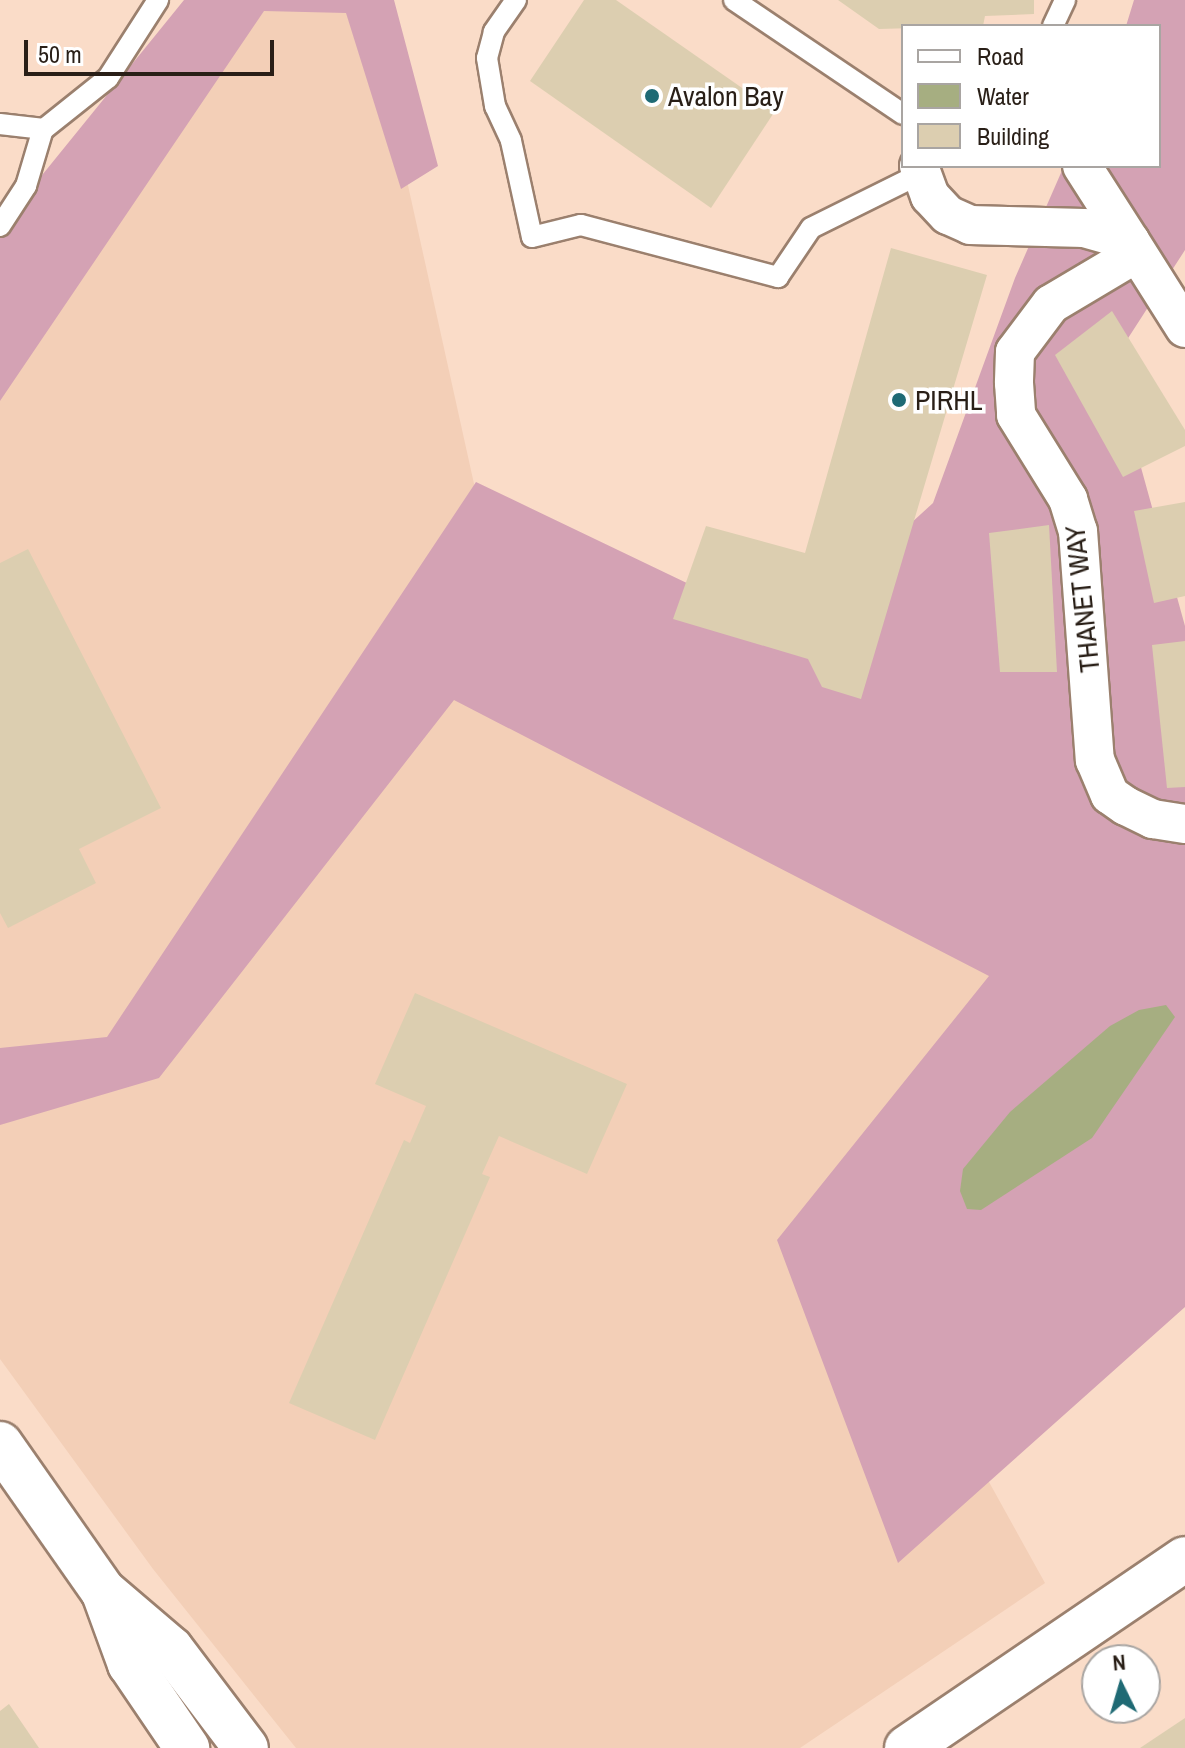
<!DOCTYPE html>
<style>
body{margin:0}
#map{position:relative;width:1185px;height:1748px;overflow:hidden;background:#fadcc8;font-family:"Archivo Narrow",sans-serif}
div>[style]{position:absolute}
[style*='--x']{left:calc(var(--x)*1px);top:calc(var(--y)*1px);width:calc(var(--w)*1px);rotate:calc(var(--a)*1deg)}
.built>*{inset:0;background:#f3cfb7}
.forest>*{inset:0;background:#d4a2b4}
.water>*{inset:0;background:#a6ae81}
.building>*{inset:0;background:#dcceb0}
.roads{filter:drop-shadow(2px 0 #9b806e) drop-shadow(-2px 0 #9b806e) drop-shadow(0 2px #9b806e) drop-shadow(0 -2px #9b806e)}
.service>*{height:20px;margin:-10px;padding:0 10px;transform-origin:10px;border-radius:10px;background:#fff}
.minor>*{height:38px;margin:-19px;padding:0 19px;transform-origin:19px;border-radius:19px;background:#fff}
.tertiary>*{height:44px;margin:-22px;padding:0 22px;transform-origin:22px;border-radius:22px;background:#fff}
.dots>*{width:22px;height:22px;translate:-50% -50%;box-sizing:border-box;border:4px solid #fff;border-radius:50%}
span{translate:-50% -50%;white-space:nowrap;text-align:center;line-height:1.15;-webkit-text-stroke:7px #fff;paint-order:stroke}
.poi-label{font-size:28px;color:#291f17}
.left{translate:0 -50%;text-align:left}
.street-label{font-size:28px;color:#291f17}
.legend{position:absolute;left:901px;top:24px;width:260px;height:144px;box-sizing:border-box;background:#fff;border:2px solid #a9a5a2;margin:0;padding:10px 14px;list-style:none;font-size:24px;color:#291f17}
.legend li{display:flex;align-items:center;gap:16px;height:40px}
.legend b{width:40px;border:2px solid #a9a5a2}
.north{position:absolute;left:1081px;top:1644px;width:80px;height:80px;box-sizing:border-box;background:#fff;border:2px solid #a9a5a2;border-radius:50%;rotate:355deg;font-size:22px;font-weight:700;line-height:32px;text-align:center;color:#291f17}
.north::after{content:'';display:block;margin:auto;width:28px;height:36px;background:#1f6a74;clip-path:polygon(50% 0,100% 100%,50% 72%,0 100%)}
.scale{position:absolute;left:24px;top:40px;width:250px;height:36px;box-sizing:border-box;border:4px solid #291f17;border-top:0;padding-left:10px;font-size:24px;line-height:28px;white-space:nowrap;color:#291f17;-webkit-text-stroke:6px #fff;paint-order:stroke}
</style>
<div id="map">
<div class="built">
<div style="clip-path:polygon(257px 0,367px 0,486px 538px,1047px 913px,861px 1251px,1045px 1583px,800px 1748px,296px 1748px,153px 1569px,0 1359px,0 366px)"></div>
</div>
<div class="forest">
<div style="clip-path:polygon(184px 0,394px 0,438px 166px,401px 189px,346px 13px,264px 11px,0 401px,0 227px)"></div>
<div style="clip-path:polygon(1134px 0,1185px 0,1185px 250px,1112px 363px,1185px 626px,1185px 1307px,898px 1563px,777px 1240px,989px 976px,454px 700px,159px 1078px,0 1125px,0 1048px,107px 1037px,476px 482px,791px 633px,933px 503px,1015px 278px,1064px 166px,1159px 166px,1159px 26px,1126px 26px)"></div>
</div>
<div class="water">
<div style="clip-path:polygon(1166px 1005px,1175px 1017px,1092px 1138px,981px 1210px,967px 1209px,960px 1191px,963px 1169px,1010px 1112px,1110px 1026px,1139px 1010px)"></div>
</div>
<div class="building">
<div style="clip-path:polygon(584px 0,616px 0,775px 111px,711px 208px,530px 81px)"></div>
<div style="clip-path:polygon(838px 0,1034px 0,1034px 14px,985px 16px,983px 26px,879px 29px)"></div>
<div style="clip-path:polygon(891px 248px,987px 275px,861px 699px,822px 687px,808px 659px,673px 619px,706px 526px,805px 553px)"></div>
<div style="clip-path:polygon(1112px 311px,1185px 430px,1185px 446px,1123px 477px,1055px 355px)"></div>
<div style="clip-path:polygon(1185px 502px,1185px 596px,1154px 603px,1134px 511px)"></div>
<div style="clip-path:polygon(1049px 525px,1057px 672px,1000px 672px,989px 533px)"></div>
<div style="clip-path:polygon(28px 549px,161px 808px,79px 849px,96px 883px,8px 928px,0 913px,0 563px)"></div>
<div style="clip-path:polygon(1185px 641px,1185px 787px,1167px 788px,1152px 645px)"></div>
<div style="clip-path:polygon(415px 993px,627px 1084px,587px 1174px,499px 1136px,482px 1174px,490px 1177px,375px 1440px,289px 1403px,404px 1140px,410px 1143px,426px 1106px,375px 1084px)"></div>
<div style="clip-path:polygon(9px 1704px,39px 1748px,0 1748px,0 1711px)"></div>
<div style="clip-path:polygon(1185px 1718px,1185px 1748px,1140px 1748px)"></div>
</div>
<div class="roads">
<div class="service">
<div style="--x:516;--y:0;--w:39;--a:125"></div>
<div style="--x:494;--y:32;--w:27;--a:105"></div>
<div style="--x:487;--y:58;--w:49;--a:80.5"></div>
<div style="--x:495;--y:106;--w:38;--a:65"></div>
<div style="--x:511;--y:141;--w:98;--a:77.7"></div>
<div style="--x:532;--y:237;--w:50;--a:-13.8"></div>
<div style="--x:581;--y:225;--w:204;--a:14.8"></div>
<div style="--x:778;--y:277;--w:59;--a:-56"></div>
<div style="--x:811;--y:228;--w:122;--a:-26.4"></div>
<div style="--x:734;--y:0;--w:204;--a:34"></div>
<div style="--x:1053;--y:26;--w:29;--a:-65"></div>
<div style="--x:0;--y:124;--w:44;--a:6.5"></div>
<div style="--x:44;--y:129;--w:82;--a:-38.6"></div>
<div style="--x:108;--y:78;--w:93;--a:-57.3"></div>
<div style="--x:0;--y:226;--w:48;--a:-57"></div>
<div style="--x:26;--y:186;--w:59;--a:-73.4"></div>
</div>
<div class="minor">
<div style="--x:919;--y:166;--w:32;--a:70"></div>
<div style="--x:930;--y:196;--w:26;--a:47"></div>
<div style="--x:948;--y:215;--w:24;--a:24"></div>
<div style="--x:970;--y:225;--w:114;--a:1.5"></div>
<div style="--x:1084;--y:228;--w:48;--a:15.8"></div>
<div style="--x:1130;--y:241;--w:89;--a:-122.6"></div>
<div style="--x:1130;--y:241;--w:103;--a:57.7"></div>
<div style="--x:1137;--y:253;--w:100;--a:149.3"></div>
<div style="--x:1051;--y:304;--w:60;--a:126.9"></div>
<div style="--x:1015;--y:352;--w:31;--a:92"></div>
<div style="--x:1014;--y:383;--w:32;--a:86"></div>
<div style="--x:1016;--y:415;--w:99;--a:58.2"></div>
<div style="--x:1068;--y:499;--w:34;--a:73"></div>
<div style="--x:1078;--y:531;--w:230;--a:85.8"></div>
<div style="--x:1095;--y:760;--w:38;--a:67"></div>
<div style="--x:1110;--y:795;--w:19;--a:35"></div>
<div style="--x:1126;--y:806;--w:30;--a:26"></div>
<div style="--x:1153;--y:819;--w:32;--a:9"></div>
</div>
<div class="tertiary">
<div style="--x:0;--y:1444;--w:179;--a:55"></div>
<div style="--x:103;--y:1591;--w:89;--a:40.5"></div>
<div style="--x:171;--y:1649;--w:124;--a:52.9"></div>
<div style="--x:104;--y:1593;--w:76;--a:69.9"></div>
<div style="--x:130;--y:1664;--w:102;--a:55.8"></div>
<div style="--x:907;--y:1748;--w:336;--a:-34.2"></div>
</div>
</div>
<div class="dots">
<div style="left:652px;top:96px;background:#1f6a74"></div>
<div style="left:899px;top:400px;background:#1f6a74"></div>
</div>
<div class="poi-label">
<span class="left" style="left:668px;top:96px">Avalon Bay</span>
<span class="left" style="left:915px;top:400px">PIRHL</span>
</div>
<div class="street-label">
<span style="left:1082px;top:599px;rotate:-96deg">THANET WAY</span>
</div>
<ul class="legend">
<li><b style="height:10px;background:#fff"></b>Road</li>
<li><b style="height:22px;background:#a6ae81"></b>Water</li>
<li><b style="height:22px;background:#dcceb0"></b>Building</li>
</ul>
<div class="north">N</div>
<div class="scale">50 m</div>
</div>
